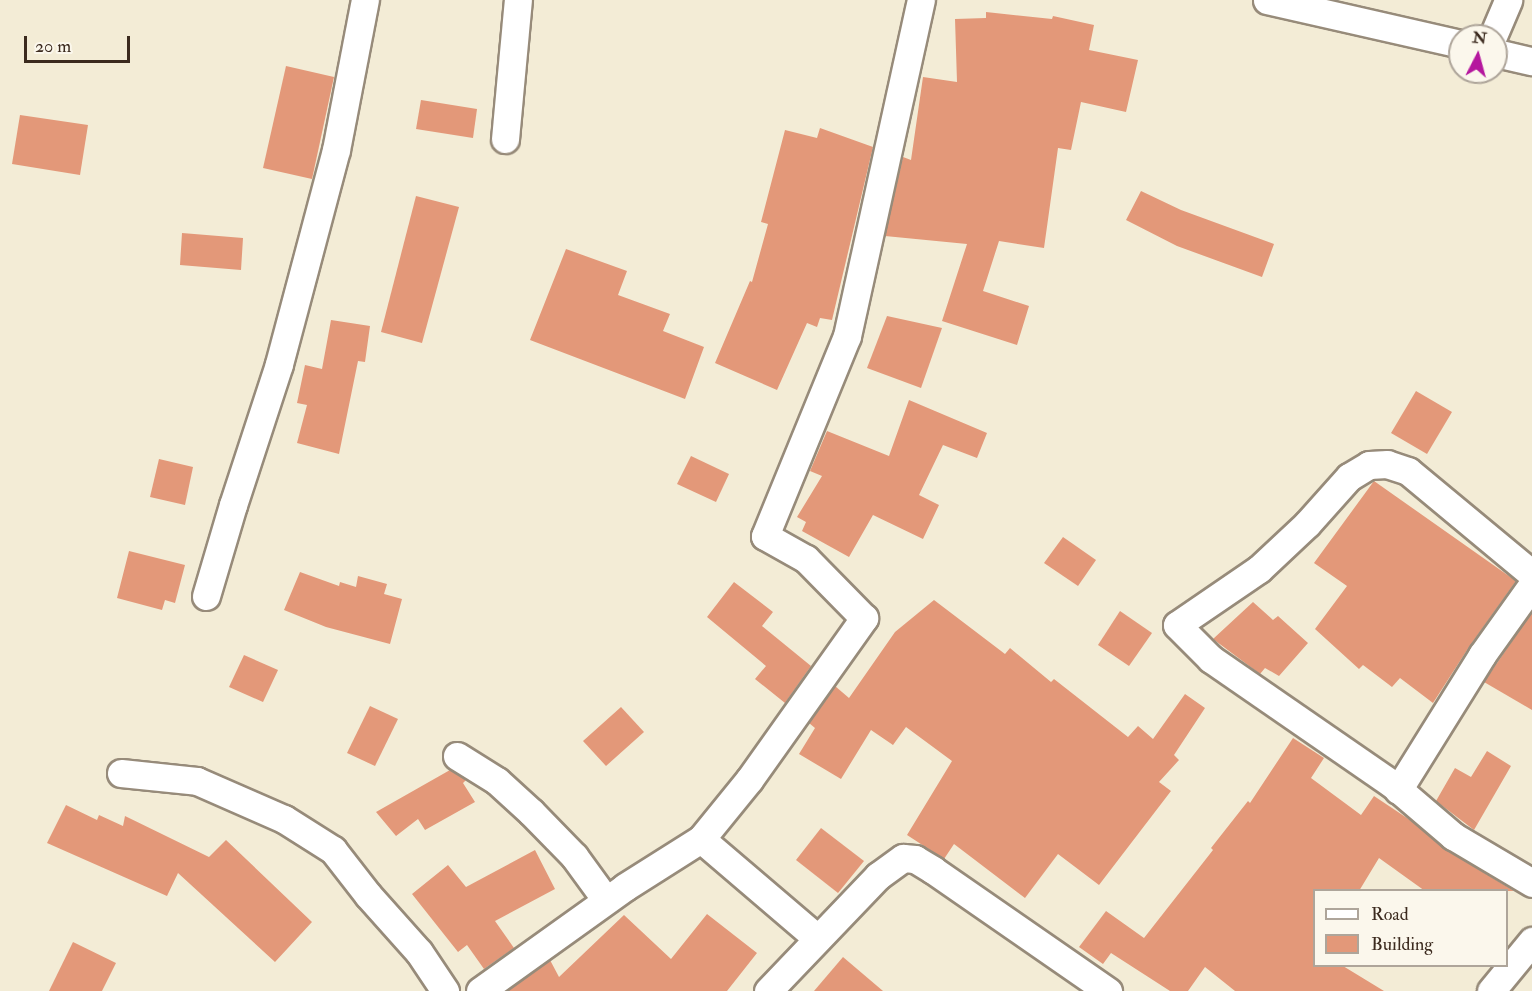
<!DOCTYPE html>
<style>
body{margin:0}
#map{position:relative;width:1532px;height:991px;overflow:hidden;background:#f3ecd6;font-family:"IM FELL Double Pica",serif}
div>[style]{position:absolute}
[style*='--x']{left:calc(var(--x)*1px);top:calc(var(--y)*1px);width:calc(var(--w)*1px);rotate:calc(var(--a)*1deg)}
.building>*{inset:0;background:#e39879}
.roads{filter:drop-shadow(2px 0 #978b7a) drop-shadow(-2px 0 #978b7a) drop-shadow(0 2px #978b7a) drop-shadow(0 -2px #978b7a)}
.minor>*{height:27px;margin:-13.5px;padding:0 13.5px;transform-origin:13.5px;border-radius:13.5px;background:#fff}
span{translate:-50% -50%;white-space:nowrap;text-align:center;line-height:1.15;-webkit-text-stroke:4.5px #fbf7ec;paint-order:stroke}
.legend{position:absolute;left:1313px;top:889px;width:195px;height:78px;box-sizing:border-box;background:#fbf7ec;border:2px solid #aea59a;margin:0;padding:8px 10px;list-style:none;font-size:18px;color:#3b2a1e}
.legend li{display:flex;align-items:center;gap:12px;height:30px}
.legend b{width:30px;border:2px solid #aea59a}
.north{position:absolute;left:1448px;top:24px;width:60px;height:60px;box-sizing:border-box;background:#fbf7ec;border:2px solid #aea59a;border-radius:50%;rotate:6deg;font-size:16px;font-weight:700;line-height:24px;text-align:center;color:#3b2a1e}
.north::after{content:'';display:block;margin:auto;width:21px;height:27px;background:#b5179e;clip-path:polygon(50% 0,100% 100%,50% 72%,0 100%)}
.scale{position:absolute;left:24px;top:36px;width:106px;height:27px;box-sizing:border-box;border:3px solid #3b2a1e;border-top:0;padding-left:8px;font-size:18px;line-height:21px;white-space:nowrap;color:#3b2a1e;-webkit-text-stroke:4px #fbf7ec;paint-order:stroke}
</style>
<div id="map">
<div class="building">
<div style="clip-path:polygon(986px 12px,1052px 19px,1053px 16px,1094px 25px,1089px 50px,1138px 60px,1126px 112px,1081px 102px,1071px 150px,1058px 148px,1044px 248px,999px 241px,983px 291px,1029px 306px,1017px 345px,942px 321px,967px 244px,885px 236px,903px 157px,911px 160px,923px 77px,957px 82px,955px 19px,986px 18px)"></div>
<div style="clip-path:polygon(286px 66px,334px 77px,312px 179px,263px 168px)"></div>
<div style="clip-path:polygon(421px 100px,477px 109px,473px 138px,416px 129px)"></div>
<div style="clip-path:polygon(20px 115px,88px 125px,80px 175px,12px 164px)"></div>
<div style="clip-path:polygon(820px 128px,873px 147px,832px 320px,820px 318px,817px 327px,807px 323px,777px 390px,715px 363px,750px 281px,752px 282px,768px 224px,761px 222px,785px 130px,817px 138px)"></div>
<div style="clip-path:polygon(1141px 191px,1181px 210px,1274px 244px,1262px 277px,1177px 246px,1126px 220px)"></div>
<div style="clip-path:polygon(416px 196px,459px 207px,422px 343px,381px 332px)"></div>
<div style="clip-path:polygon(182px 233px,243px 238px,241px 270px,180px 265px)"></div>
<div style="clip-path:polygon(566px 249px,627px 271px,618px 295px,670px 314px,663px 331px,704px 347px,685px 399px,530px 340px)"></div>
<div style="clip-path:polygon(887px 316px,942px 328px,921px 388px,867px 368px)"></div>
<div style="clip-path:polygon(331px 320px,370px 326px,365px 362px,358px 361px,339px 454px,297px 443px,307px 405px,297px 403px,305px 365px,322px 369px)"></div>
<div style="clip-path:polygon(1416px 391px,1452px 412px,1427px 454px,1391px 433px)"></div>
<div style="clip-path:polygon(909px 400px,987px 433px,977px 458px,943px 445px,919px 495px,939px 505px,923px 539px,873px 515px,849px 557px,802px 531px,806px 522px,797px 517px,822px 476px,810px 471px,827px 431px,889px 456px)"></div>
<div style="clip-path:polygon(691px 456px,729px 474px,716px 502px,677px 484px)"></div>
<div style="clip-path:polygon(159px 459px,193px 467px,185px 505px,150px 497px)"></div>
<div style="clip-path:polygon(1374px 481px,1516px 581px,1469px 647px,1433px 703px,1400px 678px,1392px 687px,1363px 665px,1359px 669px,1315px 629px,1347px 586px,1314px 563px)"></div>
<div style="clip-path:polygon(1063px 537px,1096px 560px,1078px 586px,1044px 563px)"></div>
<div style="clip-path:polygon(129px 551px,185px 565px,175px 603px,165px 600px,162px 610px,117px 598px)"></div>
<div style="clip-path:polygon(300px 572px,339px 586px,340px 582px,356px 587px,358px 576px,387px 584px,384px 594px,402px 599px,390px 644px,326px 627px,284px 610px)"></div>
<div style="clip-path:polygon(734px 582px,773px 612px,762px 626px,811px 666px,785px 703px,755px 679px,766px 666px,707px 617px)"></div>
<div style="clip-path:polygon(934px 600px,1005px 654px,1010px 648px,1051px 682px,1054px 679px,1128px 737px,1138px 726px,1153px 739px,1185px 694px,1205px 708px,1174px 755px,1179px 760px,1159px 782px,1171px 791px,1099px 885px,1058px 854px,1025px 898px,954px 844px,944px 859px,907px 835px,952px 761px,906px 727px,893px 745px,871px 730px,841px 779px,799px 754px,815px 728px,809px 723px,835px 686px,849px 698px,895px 632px)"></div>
<div style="clip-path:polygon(1253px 602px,1273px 620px,1278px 616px,1308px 643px,1279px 676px,1265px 668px,1260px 674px,1213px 639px)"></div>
<div style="clip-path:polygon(1120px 611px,1152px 633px,1129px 666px,1098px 645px)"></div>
<div style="clip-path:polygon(1532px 612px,1532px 710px,1484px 682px)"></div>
<div style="clip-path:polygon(244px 655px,278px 670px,263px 702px,229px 687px)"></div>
<div style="clip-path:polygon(370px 706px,398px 719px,375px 766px,347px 753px)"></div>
<div style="clip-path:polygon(621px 707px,644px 732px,606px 766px,583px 741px)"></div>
<div style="clip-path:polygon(1293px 738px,1324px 758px,1311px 778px,1361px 815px,1374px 796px,1413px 822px,1445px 849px,1514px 891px,1425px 891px,1379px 858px,1359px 891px,1314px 891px,1314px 966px,1343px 966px,1384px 991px,1235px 991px,1205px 967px,1188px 991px,1170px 991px,1111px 953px,1103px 964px,1079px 947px,1106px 911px,1144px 938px,1213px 850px,1211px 848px,1248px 801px,1250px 803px)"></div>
<div style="clip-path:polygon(1487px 751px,1511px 766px,1474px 830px,1436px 801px,1455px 768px,1471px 777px)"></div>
<div style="clip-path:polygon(450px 770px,466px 780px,463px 783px,475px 802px,425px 830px,418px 819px,396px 836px,376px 812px)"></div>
<div style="clip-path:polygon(66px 805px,97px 820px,99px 815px,123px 826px,125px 816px,209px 857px,226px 840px,312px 922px,275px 962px,178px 873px,167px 896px,47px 843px)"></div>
<div style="clip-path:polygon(821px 828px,864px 861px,838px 893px,796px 860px)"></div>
<div style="clip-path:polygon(535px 850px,555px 889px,495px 921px,514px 948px,484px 969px,467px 945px,458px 952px,412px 894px,448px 865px,466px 887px)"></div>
<div style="clip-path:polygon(707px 914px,757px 953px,727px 991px,507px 991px,550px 960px,559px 977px,624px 915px,671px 959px)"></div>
<div style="clip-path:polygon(73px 942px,116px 963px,102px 991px,49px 991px)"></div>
<div style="clip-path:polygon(843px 957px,883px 991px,814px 991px)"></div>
</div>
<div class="roads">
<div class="minor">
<div style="--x:1267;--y:0;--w:198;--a:12.8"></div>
<div style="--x:1493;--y:36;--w:39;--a:-67"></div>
<div style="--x:1496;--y:53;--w:37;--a:13"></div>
<div style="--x:505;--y:139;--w:140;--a:-84.7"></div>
<div style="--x:1532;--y:574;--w:161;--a:-140.3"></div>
<div style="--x:1408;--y:471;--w:22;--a:-162"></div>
<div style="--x:1387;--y:464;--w:18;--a:177"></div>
<div style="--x:1369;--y:465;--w:23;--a:149"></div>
<div style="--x:1349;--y:477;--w:63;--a:131.8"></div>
<div style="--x:1307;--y:524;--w:66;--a:136.8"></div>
<div style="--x:1259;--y:569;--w:99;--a:145.7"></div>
<div style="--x:1177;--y:625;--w:48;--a:45"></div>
<div style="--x:1211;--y:659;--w:219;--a:34.6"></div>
<div style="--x:1391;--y:783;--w:82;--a:40.5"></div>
<div style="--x:1453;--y:836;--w:92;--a:30.7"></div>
<div style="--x:206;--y:596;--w:95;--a:-73.5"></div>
<div style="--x:233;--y:505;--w:148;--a:-71.9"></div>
<div style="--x:279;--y:364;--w:221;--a:-75.1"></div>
<div style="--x:336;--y:150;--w:153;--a:-79.1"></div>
<div style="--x:457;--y:756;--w:47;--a:32"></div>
<div style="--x:497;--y:781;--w:46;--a:42.4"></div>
<div style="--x:531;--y:812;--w:62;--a:45.7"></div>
<div style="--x:574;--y:856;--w:54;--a:54"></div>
<div style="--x:121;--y:773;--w:76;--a:6"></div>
<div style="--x:197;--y:781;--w:95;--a:23.6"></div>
<div style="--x:284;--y:819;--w:58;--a:32.3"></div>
<div style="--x:333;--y:850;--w:57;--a:52.1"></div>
<div style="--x:368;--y:895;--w:76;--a:48.2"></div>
<div style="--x:419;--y:952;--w:47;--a:56.3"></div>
<div style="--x:1398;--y:790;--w:159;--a:-58.1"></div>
<div style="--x:1482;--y:655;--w:86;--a:-54.5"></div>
<div style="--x:701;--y:839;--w:153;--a:40.5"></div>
<div style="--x:480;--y:991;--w:178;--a:-35.6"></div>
<div style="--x:625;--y:887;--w:90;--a:-32.3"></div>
<div style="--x:701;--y:839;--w:76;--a:-50.9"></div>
<div style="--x:749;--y:780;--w:199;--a:-54.6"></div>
<div style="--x:864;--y:618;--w:83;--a:-134.5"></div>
<div style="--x:806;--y:559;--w:47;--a:-150.7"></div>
<div style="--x:765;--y:536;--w:216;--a:-67.7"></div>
<div style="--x:847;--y:336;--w:344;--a:-77.6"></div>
<div style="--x:768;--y:991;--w:159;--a:-46.3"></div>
<div style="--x:878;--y:876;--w:31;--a:-36"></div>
<div style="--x:903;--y:858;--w:12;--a:5"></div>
<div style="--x:915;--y:859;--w:21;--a:31"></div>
<div style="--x:933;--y:870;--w:213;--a:34.7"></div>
<div style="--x:1491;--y:991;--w:65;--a:-50.6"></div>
</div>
</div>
<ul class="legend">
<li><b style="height:8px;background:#fff"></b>Road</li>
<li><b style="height:16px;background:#e39879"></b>Building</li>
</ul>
<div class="north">N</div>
<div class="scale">20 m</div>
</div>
